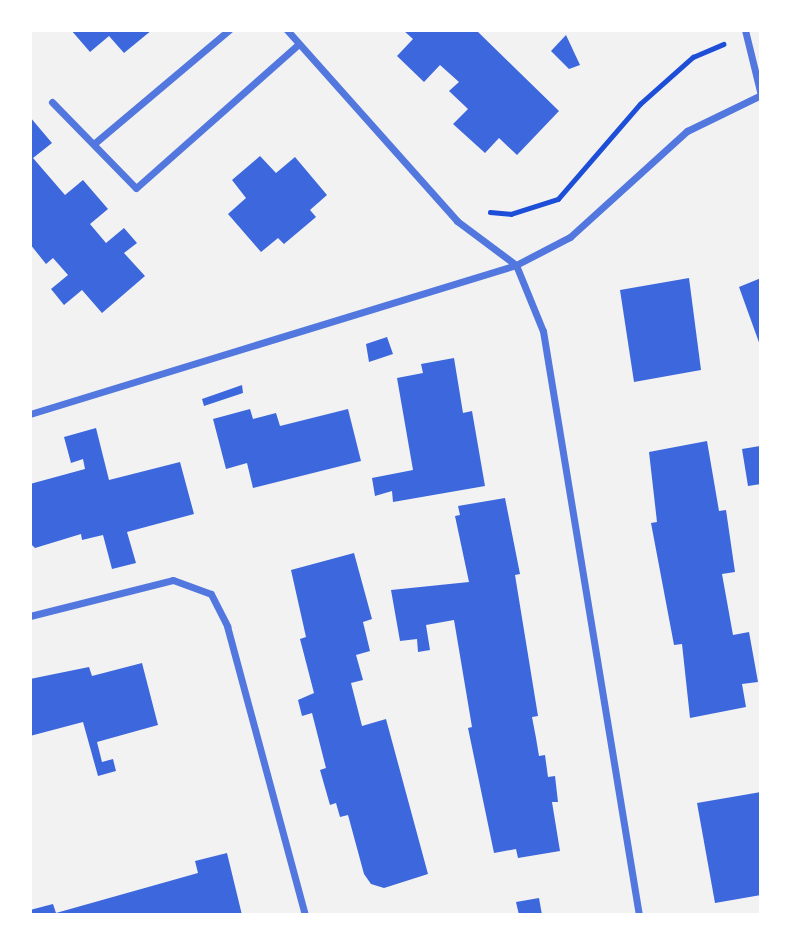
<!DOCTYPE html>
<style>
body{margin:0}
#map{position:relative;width:791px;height:945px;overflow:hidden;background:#f2f2f2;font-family:Ubuntu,sans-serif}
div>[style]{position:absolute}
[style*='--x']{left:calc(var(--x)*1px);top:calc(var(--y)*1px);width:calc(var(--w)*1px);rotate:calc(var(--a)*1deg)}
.building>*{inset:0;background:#3d67dc}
.path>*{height:4.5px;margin:-2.25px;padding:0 2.25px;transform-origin:2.25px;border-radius:2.25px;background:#1d4ed8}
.minor>*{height:7px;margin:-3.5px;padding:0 3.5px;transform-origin:3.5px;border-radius:3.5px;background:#5277de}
span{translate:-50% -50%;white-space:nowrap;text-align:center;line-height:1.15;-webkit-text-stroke:7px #fff;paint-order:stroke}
.frame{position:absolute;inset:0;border:32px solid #fff;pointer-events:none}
</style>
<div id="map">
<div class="building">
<div style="clip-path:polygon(71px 30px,152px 30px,124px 53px,109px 36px,90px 52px)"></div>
<div style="clip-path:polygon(403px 30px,476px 30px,559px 111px,517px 155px,499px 138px,485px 153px,453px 124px,468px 109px,449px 91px,459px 82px,440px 65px,424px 82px,397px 56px,413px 39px)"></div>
<div style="clip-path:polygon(566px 35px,580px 65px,569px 69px,551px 51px)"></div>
<div style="clip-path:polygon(30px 117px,52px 143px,33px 158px,65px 195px,83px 180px,108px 209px,90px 224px,106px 243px,124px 228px,137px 243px,124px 253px,145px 276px,102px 313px,82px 290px,64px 305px,51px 289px,68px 275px,53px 258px,46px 264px,30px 244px)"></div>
<div style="clip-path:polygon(260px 156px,276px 173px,295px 157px,327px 195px,310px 210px,316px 217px,284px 244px,278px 238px,261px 252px,228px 214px,246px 198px,232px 180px)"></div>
<div style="clip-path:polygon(689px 278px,701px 370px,634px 382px,620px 290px)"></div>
<div style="clip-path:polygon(761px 278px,761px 348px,739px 287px)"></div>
<div style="clip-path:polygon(387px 337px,393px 354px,369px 362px,366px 344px)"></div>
<div style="clip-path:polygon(454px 358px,463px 413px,472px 411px,485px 486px,393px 502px,392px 491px,375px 496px,372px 478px,413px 470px,397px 378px,423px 373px,421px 364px)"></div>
<div style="clip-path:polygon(242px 385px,243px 393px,204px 406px,202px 399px)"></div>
<div style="clip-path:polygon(250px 409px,253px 419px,276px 413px,280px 426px,348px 409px,361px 461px,253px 488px,247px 463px,226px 469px,213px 419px)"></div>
<div style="clip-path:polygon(96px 428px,109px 480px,180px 462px,194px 514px,127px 532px,136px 563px,112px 569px,103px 535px,82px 540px,81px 534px,35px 548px,30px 543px,30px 484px,85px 469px,83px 459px,71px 463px,64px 437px)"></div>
<div style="clip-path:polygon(707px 441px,719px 511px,726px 510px,735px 572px,722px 574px,733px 635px,749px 632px,758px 682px,742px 684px,746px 707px,690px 718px,682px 644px,674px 645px,651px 523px,657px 522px,649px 452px)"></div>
<div style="clip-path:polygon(760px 446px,761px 484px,748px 486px,742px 449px)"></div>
<div style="clip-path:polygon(505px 498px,520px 574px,515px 575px,538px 716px,532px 717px,536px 738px,539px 756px,545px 755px,548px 777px,555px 776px,558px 802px,552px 802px,560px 851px,518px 858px,516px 849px,494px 853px,468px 728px,472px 727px,454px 620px,426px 625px,430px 650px,418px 652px,417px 639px,400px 641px,391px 590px,469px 582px,455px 516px,460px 515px,458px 506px)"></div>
<div style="clip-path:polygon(354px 553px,372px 619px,363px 622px,370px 651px,356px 655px,363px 680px,351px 683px,362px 726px,386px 719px,428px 874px,384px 888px,371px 884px,364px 874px,348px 815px,340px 817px,336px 803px,330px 805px,320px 770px,326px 768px,312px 713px,302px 716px,298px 700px,314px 693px,300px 639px,306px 637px,291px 570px)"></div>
<div style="clip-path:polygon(142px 663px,158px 725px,97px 742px,102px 762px,113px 759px,116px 771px,98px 776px,83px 722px,30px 736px,30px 679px,89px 667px,92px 676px)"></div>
<div style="clip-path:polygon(761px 792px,761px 895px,715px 903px,697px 803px)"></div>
<div style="clip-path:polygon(227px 853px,242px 915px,30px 915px,30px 910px,53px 904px,56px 913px,198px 873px,195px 861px)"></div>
<div style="clip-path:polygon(539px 898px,542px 915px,519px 915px,516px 902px)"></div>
</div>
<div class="path">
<div style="--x:490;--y:212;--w:21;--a:5"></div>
<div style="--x:511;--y:214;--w:49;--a:-17.7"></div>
<div style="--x:558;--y:199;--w:125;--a:-49.2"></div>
<div style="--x:640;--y:104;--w:71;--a:-41.6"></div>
<div style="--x:693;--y:57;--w:33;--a:-23"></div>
</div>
<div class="minor">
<div style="--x:287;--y:30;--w:256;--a:48.3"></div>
<div style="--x:457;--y:221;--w:74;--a:36.7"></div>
<div style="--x:745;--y:30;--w:67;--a:76.2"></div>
<div style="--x:52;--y:102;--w:120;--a:45.7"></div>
<div style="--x:136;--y:188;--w:217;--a:-41.5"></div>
<div style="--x:96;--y:142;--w:174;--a:-40.1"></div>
<div style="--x:516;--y:265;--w:71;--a:67.8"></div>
<div style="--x:543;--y:331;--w:592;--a:80.67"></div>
<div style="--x:30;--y:414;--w:508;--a:-17.04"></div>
<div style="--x:516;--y:265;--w:61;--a:-27.4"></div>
<div style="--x:570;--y:237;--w:158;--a:-42.2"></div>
<div style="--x:687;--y:131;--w:82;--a:-25.9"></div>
<div style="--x:30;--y:616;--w:147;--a:-14.1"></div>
<div style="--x:173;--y:580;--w:40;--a:20.2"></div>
<div style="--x:211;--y:594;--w:36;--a:63"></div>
<div style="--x:227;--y:626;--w:299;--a:74.9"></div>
</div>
<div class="frame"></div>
</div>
